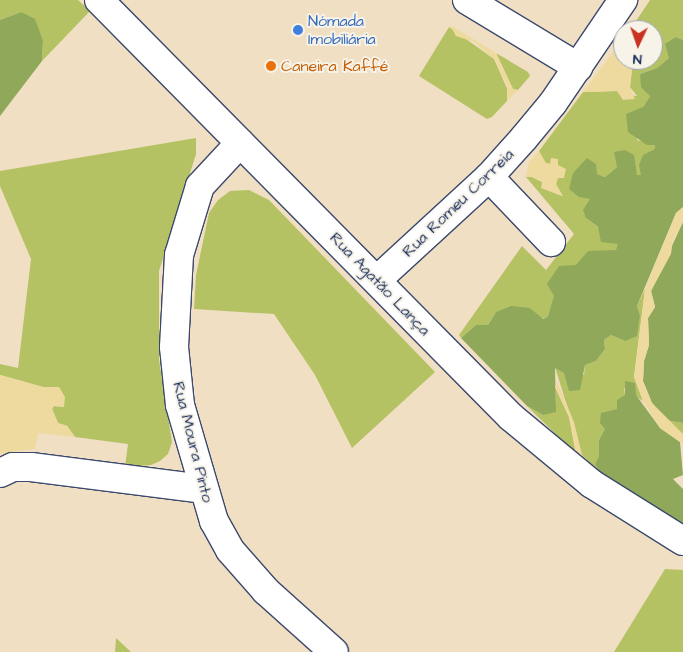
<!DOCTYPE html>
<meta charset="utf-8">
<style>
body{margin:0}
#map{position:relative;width:683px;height:652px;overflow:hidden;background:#f0dfc2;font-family:"Architects Daughter",sans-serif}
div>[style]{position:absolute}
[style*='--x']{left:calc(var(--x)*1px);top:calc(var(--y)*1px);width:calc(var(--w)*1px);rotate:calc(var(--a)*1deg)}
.green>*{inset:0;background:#b4c264}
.forest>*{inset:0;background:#8fa85a}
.sand>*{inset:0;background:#eeda9e}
.roads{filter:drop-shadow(1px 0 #3b496d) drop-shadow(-1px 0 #3b496d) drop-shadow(0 1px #3b496d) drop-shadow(0 -1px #3b496d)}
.minor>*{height:28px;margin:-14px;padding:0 14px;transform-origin:14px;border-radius:14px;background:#fff}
.dots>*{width:14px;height:14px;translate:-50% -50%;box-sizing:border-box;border:2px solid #f7f3e8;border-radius:50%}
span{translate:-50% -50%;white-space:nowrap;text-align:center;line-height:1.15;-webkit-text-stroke:4px #f7f3e8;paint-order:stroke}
.shop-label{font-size:16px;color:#366cbe}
.left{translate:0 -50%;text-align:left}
.food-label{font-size:16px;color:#c56008}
.street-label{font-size:16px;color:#1b2f5e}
.north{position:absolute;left:613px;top:20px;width:50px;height:50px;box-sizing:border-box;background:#f7f3e8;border:1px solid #9fa5b1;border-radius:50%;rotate:183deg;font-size:14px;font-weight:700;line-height:20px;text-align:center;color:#1b2f5e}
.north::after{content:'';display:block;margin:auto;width:18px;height:22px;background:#c8321e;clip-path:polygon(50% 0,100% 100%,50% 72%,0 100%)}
</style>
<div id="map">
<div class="green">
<div style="clip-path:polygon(0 0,78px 0,90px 11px,42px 61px,43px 41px,21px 12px,0 20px)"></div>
<div style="clip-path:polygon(650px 0,683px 0,683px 40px,676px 37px,669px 58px,657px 68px,640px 74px,650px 96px,643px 107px,637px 140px,655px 144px,656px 149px,641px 175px,637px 175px,633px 162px,617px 167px,605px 177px,597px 174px,586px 218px,619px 244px,616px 251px,588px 251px,555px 296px,548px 316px,542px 319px,530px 308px,496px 312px,488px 325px,476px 325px,461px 338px,459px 335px,522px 246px,546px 270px,574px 234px,526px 177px,532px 177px,542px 182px,542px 188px,562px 196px,556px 185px,558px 159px,550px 164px,545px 163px,539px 151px,583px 92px,617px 91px,619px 94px,637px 96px,630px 87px,633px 60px,653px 60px,653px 30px,636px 30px,634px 24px)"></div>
<div style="clip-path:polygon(449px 27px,494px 59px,509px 93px,507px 101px,492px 117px,487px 119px,419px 76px)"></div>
<div style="clip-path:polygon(496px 53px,528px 72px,530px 76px,518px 90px,513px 89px)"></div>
<div style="clip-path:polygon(196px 138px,196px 154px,159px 271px,159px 360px,172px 442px,168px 454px,160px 461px,151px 465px,125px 467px,128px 444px,75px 437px,67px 426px,58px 423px,52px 409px,54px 406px,64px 407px,59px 387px,43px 387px,0 375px,0 364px,18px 368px,31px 259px,0 186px,0 171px)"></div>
<div style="clip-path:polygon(249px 190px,269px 200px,435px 372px,352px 448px,315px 375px,274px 314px,194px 309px,196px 275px,209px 213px,218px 200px,230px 191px)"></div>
<div style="clip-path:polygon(645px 289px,634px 377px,643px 401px,624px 388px,625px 395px,599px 440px,599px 456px,595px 464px,599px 472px,582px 455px,555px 367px,564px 373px,584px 375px,585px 365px,596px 361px,605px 349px,604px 340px,611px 335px,625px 341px,640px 315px,637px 306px)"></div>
<div style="clip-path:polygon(555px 387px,569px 417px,576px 454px,527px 406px,543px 415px,556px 402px)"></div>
<div style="clip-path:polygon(666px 420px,683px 423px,683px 434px)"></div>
<div style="clip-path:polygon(665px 569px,683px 570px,683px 652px,614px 652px)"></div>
<div style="clip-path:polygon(116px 638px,131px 652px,115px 652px)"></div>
</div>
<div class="forest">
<div style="clip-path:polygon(21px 12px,35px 19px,43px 41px,42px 61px,0 116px,0 20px)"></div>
<div style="clip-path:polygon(676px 37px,683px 40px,683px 207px,676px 213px,637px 306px,640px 315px,637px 336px,625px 341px,611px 335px,604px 340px,605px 349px,596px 361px,585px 365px,580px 390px,569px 391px,564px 373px,555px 368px,556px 412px,543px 415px,527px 406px,461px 338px,476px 325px,488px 325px,496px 312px,511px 306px,530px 308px,543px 319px,548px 316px,554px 296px,547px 284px,559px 266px,576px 265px,588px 251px,616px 250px,618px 244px,601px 242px,598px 227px,586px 218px,583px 210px,590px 199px,579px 197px,569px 189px,573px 173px,587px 158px,596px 164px,597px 174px,605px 177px,617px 167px,614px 152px,625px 150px,634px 155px,637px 175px,641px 175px,639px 165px,643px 155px,655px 149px,655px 145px,647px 145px,628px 132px,626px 114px,643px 107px,650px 96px,641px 87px,640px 74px,657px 68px,669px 58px,665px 44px)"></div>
<div style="clip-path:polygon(683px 222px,683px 423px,666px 420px,652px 403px,643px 381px,644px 361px,649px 345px,648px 318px,655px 307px,651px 291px)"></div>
<div style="clip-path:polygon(625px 381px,635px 383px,636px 395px,660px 428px,680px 442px,683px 475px,673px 479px,683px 489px,683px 526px,626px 492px,599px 472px,595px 464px,599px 456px,599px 440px,605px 429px,600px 423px,601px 413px,617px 409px,617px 400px,625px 395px)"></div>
</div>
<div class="sand">
<div style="clip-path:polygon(450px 25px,496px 53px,513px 89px,518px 90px,507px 101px,507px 86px,494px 59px,474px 42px,456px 36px)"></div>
<div style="clip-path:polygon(623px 39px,623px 60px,633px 60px,630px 87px,635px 99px,623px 100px,617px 91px,583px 92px)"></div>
<div style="clip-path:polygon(539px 151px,546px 163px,550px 164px,551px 158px,558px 159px,558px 165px,566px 169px,564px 178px,558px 178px,556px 184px,563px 196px,541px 188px,542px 182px,532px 177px,526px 177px,529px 162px)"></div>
<div style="clip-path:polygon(683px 207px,683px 222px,673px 240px,671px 254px,651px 291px,655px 307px,648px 318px,649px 345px,644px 361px,643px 381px,652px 403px,683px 434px,683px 444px,660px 428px,643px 401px,634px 377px,645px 289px,676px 213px)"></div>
<div style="clip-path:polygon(0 375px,43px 387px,59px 387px,65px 397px,64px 407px,54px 406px,52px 409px,58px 423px,67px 426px,75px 437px,38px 433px,35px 449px,0 454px)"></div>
<div style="clip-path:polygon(557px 381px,574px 422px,582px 455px,590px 464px,576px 454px,569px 417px,555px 387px)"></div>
</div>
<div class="roads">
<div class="minor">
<div style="--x:99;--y:0;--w:586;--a:45.35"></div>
<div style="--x:511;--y:417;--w:105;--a:39.6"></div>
<div style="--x:592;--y:484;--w:107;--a:32.1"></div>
<div style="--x:467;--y:0;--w:130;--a:31.1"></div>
<div style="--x:240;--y:143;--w:59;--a:132.9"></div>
<div style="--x:200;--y:186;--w:72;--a:106.9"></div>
<div style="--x:179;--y:255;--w:92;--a:93.1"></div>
<div style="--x:174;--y:347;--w:58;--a:84.1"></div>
<div style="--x:180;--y:405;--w:121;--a:73.7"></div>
<div style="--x:214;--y:521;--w:33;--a:61"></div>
<div style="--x:230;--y:550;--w:55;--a:48.7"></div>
<div style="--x:266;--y:591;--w:91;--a:41.9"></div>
<div style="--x:489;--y:177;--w:90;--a:46.4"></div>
<div style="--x:377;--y:280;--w:152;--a:-42.6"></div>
<div style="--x:489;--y:177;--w:52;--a:-48.1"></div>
<div style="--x:524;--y:138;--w:45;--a:-50.4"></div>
<div style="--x:553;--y:103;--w:125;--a:-55.8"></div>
<div style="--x:0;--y:473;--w:14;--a:-25"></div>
<div style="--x:13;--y:467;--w:18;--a:0"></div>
<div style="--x:31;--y:467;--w:173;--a:7.3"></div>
</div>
</div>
<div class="dots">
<div style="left:298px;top:30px;background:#3f7fe0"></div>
<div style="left:271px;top:66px;background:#e8710a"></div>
</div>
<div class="shop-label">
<span class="left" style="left:308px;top:30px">Nómada<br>Imobiliária</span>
</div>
<div class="food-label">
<span class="left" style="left:281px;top:66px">Caneira Kaffé</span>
</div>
<div class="street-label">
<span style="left:458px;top:203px;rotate:-44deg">Rua Romeu Correia</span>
<span style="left:380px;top:284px;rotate:46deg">Rua Agatão Lança</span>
<span style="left:193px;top:442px;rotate:76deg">Rua Moura Pinto</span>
</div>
<div class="north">N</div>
</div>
